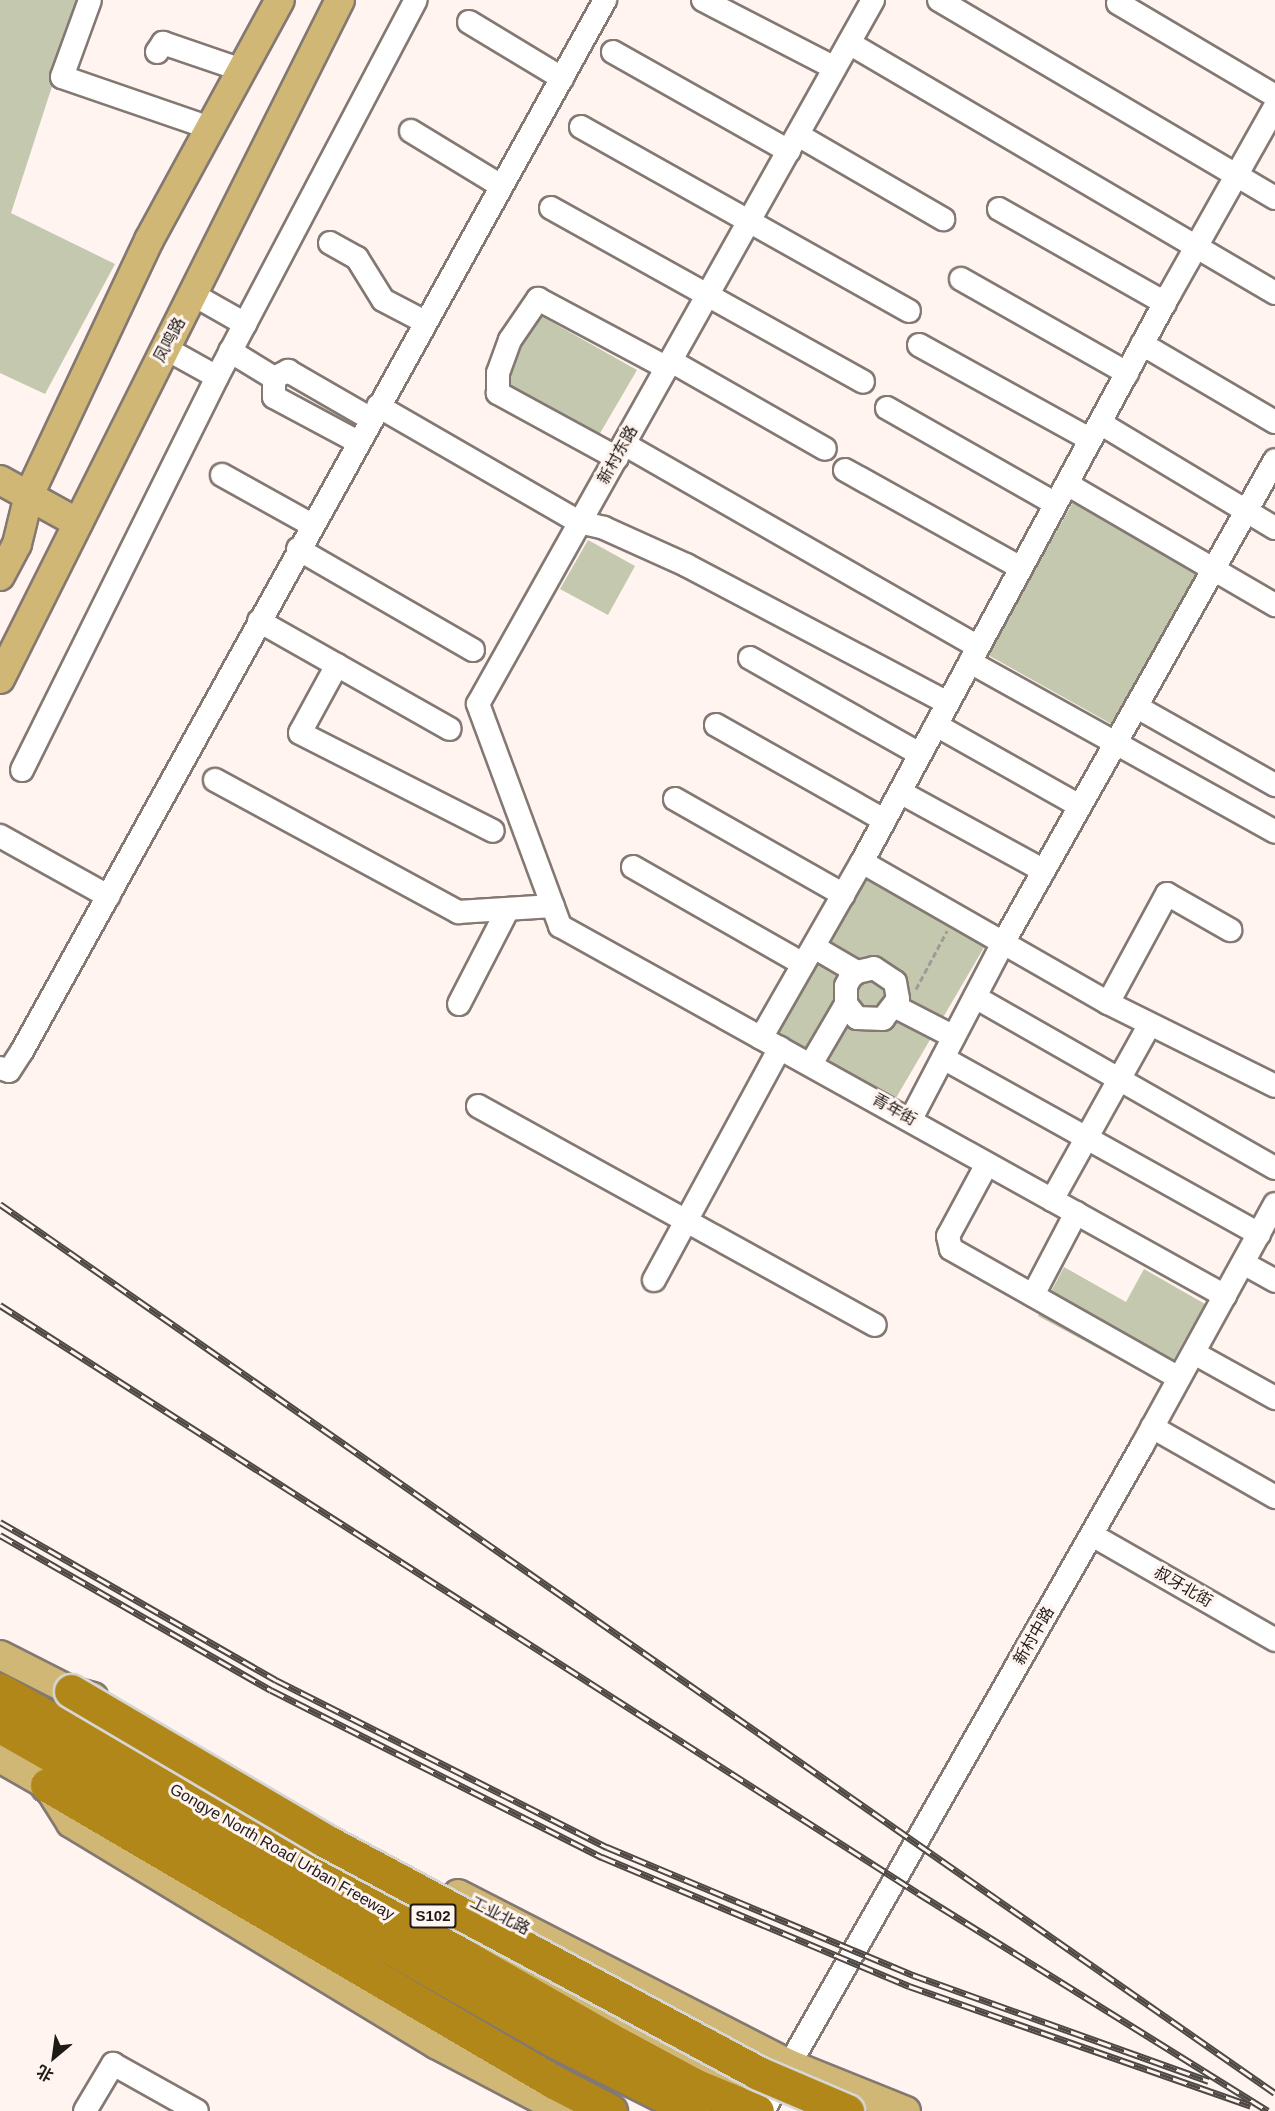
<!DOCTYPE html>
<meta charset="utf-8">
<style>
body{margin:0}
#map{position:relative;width:1275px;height:2111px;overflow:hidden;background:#fff4ef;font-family:Helvetica,"Noto Sans SC",sans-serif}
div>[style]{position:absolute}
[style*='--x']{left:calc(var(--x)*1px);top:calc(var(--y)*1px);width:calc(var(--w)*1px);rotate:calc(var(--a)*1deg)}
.green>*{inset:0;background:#c3c8af}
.path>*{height:3px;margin-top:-1.5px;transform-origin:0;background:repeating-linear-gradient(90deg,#a29a96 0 6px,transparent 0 9px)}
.roads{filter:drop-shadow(2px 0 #837872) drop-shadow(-2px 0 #837872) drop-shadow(0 2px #837872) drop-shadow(0 -2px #837872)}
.minor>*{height:22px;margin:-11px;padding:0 11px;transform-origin:11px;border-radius:11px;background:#fff}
.major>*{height:28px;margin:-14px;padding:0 14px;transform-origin:14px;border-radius:14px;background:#d0b775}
.highway>*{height:33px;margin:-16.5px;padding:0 16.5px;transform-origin:16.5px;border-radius:16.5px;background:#b18719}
.rail>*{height:7px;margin-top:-3.5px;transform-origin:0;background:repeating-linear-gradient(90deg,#fff4ef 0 14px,#4e4845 0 28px);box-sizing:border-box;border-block:2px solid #4e4845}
.bridges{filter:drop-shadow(2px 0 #d6d6d5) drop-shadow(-2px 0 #d6d6d5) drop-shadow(0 2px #d6d6d5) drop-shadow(0 -2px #d6d6d5)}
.highway-bridge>*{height:33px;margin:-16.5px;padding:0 16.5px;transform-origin:16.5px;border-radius:16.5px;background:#b18719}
span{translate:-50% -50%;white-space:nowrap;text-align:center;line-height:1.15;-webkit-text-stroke:6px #fff4ef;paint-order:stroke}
.shield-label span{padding:2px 4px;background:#fff4ef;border:2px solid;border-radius:4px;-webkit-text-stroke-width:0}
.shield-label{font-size:15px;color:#1e1a17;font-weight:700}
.street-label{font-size:16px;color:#1e1a17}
.north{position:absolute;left:24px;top:2027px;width:60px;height:60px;-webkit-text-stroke:4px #fff4ef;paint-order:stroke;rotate:209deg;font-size:16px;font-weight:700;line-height:24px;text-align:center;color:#1e1a17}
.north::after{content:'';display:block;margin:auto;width:21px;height:27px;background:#1e1a17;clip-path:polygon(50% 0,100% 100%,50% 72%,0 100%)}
</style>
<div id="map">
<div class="green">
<div style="clip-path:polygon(0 0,80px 0,11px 213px,115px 264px,45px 394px,0 373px)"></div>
<div style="clip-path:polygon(532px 311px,637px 370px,592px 447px,487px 389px)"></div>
<div style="clip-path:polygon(1073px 502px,1200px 573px,1115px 726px,988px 655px)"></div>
<div style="clip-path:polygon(588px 540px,635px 566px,608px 615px,560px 589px)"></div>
<div style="clip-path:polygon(862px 872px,986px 944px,893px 1103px,770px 1031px)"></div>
<div style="clip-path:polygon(1064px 1267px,1126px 1302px,1144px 1269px,1205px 1304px,1161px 1382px,1038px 1316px)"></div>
</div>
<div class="path">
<div style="--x:916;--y:989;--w:66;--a:-61.9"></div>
</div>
<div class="roads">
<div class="minor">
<div style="--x:90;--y:0;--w:82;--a:110"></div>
<div style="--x:62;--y:77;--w:157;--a:19"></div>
<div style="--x:703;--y:0;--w:148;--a:27.3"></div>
<div style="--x:873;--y:0;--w:807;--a:119.3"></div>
<div style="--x:478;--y:704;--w:237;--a:69.7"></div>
<div style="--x:560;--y:926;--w:761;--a:29.09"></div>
<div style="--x:939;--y:0;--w:390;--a:30.5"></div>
<div style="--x:1118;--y:3;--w:182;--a:30.6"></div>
<div style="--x:469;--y:22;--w:109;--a:31.1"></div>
<div style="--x:849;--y:43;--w:494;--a:30.4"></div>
<div style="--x:157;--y:52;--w:11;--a:-56"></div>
<div style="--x:163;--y:43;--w:83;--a:18.9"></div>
<div style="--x:613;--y:52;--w:202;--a:29.4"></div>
<div style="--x:581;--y:127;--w:376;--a:29.3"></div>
<div style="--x:411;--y:131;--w:105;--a:31.4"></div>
<div style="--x:798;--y:135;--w:168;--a:30.1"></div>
<div style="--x:551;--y:208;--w:357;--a:29.1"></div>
<div style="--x:999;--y:209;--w:191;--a:29.5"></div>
<div style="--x:330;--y:243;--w:31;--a:29"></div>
<div style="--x:357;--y:258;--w:49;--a:58.2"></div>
<div style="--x:383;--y:300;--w:47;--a:27.6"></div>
<div style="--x:961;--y:279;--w:191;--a:29.5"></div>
<div style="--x:194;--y:295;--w:59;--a:29.6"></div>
<div style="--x:1142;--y:344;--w:154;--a:30.4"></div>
<div style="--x:919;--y:345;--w:196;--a:28.9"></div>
<div style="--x:230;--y:351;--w:52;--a:31.5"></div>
<div style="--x:274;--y:378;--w:16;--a:-27"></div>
<div style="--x:288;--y:371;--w:96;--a:30"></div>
<div style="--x:671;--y:361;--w:177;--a:29.7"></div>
<div style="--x:217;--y:377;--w:426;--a:-62.2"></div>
<div style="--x:274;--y:378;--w:19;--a:90"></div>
<div style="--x:274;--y:397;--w:95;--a:28.2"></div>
<div style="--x:378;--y:406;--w:232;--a:30"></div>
<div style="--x:579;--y:522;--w:26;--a:13"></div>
<div style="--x:604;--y:528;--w:90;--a:24.3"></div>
<div style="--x:686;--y:565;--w:296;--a:27.8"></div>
<div style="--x:887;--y:408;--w:194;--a:29.6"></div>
<div style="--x:1100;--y:423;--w:204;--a:31"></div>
<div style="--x:624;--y:444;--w:407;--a:29.8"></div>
<div style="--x:617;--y:458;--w:136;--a:-151.4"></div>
<div style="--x:498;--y:393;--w:20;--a:-90"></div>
<div style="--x:498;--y:373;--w:35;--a:-70"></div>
<div style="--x:510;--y:340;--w:50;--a:-55.7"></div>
<div style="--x:538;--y:299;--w:146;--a:28.1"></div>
<div style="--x:845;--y:470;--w:201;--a:29.1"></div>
<div style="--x:222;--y:475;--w:103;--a:29.1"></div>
<div style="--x:1067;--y:484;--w:241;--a:30.2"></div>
<div style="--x:298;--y:549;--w:202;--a:30"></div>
<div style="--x:259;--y:621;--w:219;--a:29.5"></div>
<div style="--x:750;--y:658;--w:195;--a:29.5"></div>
<div style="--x:970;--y:662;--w:349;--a:29.1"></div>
<div style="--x:337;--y:665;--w:77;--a:118.6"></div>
<div style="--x:300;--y:733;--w:216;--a:26.9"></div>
<div style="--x:1137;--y:707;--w:159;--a:29.5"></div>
<div style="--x:716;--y:725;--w:193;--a:29.5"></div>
<div style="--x:936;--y:725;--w:165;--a:29.4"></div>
<div style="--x:22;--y:770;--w:439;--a:-63.6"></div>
<div style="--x:217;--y:377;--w:60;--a:-150.9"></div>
<div style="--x:215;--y:780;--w:277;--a:28.5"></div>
<div style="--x:458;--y:912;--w:95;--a:-3.6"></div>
<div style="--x:900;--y:792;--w:164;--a:28.7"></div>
<div style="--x:675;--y:799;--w:194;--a:29.6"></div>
<div style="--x:0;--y:836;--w:124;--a:29.1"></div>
<div style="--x:862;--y:862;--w:284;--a:29.8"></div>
<div style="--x:1108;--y:1003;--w:186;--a:26.4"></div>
<div style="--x:633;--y:867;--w:196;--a:29.7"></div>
<div style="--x:814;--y:947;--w:50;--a:30.2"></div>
<div style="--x:975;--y:997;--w:345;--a:29.7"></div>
<div style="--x:1108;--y:1003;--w:124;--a:-61.6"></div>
<div style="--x:1167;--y:894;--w:73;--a:29.7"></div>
<div style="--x:459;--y:1004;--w:107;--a:-62.7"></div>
<div style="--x:896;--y:1007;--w:65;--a:27.3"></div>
<div style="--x:761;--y:1038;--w:203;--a:-60.2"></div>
<div style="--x:862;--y:862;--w:645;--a:-61.57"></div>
<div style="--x:1169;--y:295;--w:216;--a:-60.6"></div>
<div style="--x:943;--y:1058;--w:362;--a:29.1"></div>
<div style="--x:811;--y:1064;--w:69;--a:-59.7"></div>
<div style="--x:846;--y:1004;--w:18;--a:-90"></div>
<div style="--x:846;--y:986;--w:9;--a:-63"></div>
<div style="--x:850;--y:978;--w:9;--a:-41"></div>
<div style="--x:857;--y:972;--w:17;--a:-13"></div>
<div style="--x:874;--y:968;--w:25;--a:34"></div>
<div style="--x:895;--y:982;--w:17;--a:80"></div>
<div style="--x:898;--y:999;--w:25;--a:127"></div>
<div style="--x:883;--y:1019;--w:26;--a:-178"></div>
<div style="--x:857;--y:1018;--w:18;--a:-128"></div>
<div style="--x:0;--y:1068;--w:9;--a:18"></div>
<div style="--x:9;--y:1071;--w:24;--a:-57"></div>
<div style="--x:22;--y:1051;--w:1202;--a:-60.98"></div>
<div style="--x:478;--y:1106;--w:453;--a:28.9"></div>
<div style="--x:911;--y:1119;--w:199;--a:-62.4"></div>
<div style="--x:1003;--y:943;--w:554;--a:-60.61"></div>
<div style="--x:987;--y:1164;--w:82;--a:118.4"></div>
<div style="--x:948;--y:1236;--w:13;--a:77"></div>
<div style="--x:951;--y:1249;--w:262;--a:29.5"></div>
<div style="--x:1052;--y:1200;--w:201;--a:-60.9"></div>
<div style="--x:1243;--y:1263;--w:37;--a:29"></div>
<div style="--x:654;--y:1280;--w:264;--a:-61.5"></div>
<div style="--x:1033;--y:1295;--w:93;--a:-62.3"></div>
<div style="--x:1194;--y:1353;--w:93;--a:29.1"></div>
<div style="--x:1152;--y:1427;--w:142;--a:29.6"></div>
<div style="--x:1092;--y:1535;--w:211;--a:29.8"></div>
<div style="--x:85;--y:2111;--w:55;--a:-59.2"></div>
<div style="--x:113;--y:2064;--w:96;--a:29.2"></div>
<div style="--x:763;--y:2111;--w:765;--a:-60.32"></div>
<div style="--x:1142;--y:1446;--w:276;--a:-61.2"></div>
</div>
<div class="major">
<div style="--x:0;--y:480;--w:89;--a:28.9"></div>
<div style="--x:0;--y:576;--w:36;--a:-62"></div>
<div style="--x:17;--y:544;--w:50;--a:-76.2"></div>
<div style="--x:29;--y:495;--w:282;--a:-64.8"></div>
<div style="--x:149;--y:240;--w:273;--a:-61.4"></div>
<div style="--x:0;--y:679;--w:759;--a:-63.4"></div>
<div style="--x:0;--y:1655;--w:80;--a:26.9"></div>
<div style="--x:71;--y:1691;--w:23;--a:15"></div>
<div style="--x:0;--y:1758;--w:54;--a:29.9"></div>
<div style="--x:47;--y:1785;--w:21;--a:17"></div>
<div style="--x:47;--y:1785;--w:45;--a:57.7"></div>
<div style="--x:71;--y:1823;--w:427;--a:31.2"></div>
<div style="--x:436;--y:2044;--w:144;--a:27.8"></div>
<div style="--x:458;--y:1894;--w:372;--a:27.2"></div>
<div style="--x:789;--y:2064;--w:126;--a:21.9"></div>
<div style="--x:479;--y:1941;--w:231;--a:29.2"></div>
<div style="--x:681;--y:2054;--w:77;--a:23.9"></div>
</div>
<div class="highway">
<div style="--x:0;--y:1690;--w:702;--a:29.82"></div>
<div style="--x:609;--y:2039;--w:97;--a:28.4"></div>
<div style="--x:694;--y:2085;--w:68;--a:22.4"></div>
<div style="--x:0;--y:1726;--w:636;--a:29.59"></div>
<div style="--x:553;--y:2040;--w:158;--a:26.7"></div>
<div style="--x:47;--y:1785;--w:588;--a:30.36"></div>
<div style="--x:554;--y:2082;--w:63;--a:27.4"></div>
</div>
</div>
<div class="rail">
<div style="--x:0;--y:1204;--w:1554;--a:34.89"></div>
<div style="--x:0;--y:1305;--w:1090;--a:32.64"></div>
<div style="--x:918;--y:1893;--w:412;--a:31.9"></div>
<div style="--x:0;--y:1522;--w:318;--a:29.8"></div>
<div style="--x:276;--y:1680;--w:371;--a:26.8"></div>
<div style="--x:607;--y:1847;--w:332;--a:22.7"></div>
<div style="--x:913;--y:1975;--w:314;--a:19.7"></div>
<div style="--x:0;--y:1535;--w:312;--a:29.8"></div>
<div style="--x:271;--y:1690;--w:371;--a:26.8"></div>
<div style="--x:602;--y:1857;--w:333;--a:22.8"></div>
<div style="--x:909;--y:1986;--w:362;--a:19.3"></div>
</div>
<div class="bridges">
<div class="highway-bridge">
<div style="--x:71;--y:1691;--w:291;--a:30.5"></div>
<div style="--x:322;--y:1839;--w:495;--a:28.2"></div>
<div style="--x:758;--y:2073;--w:97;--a:23.1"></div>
</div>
</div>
<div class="shield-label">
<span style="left:433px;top:1916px">S102</span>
</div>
<div class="street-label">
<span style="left:170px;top:340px;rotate:-62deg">凤鸣路</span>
<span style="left:618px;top:455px;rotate:-61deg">新村东路</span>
<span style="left:894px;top:1110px;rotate:29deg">青年街</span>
<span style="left:1183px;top:1587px;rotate:30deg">叔牙北街</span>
<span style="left:1034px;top:1636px;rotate:-60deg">新村中路</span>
<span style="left:282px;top:1852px;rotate:30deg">Gongye North Road Urban Freeway</span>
<span style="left:500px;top:1916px;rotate:27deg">工业北路</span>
</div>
<div class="north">北</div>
</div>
